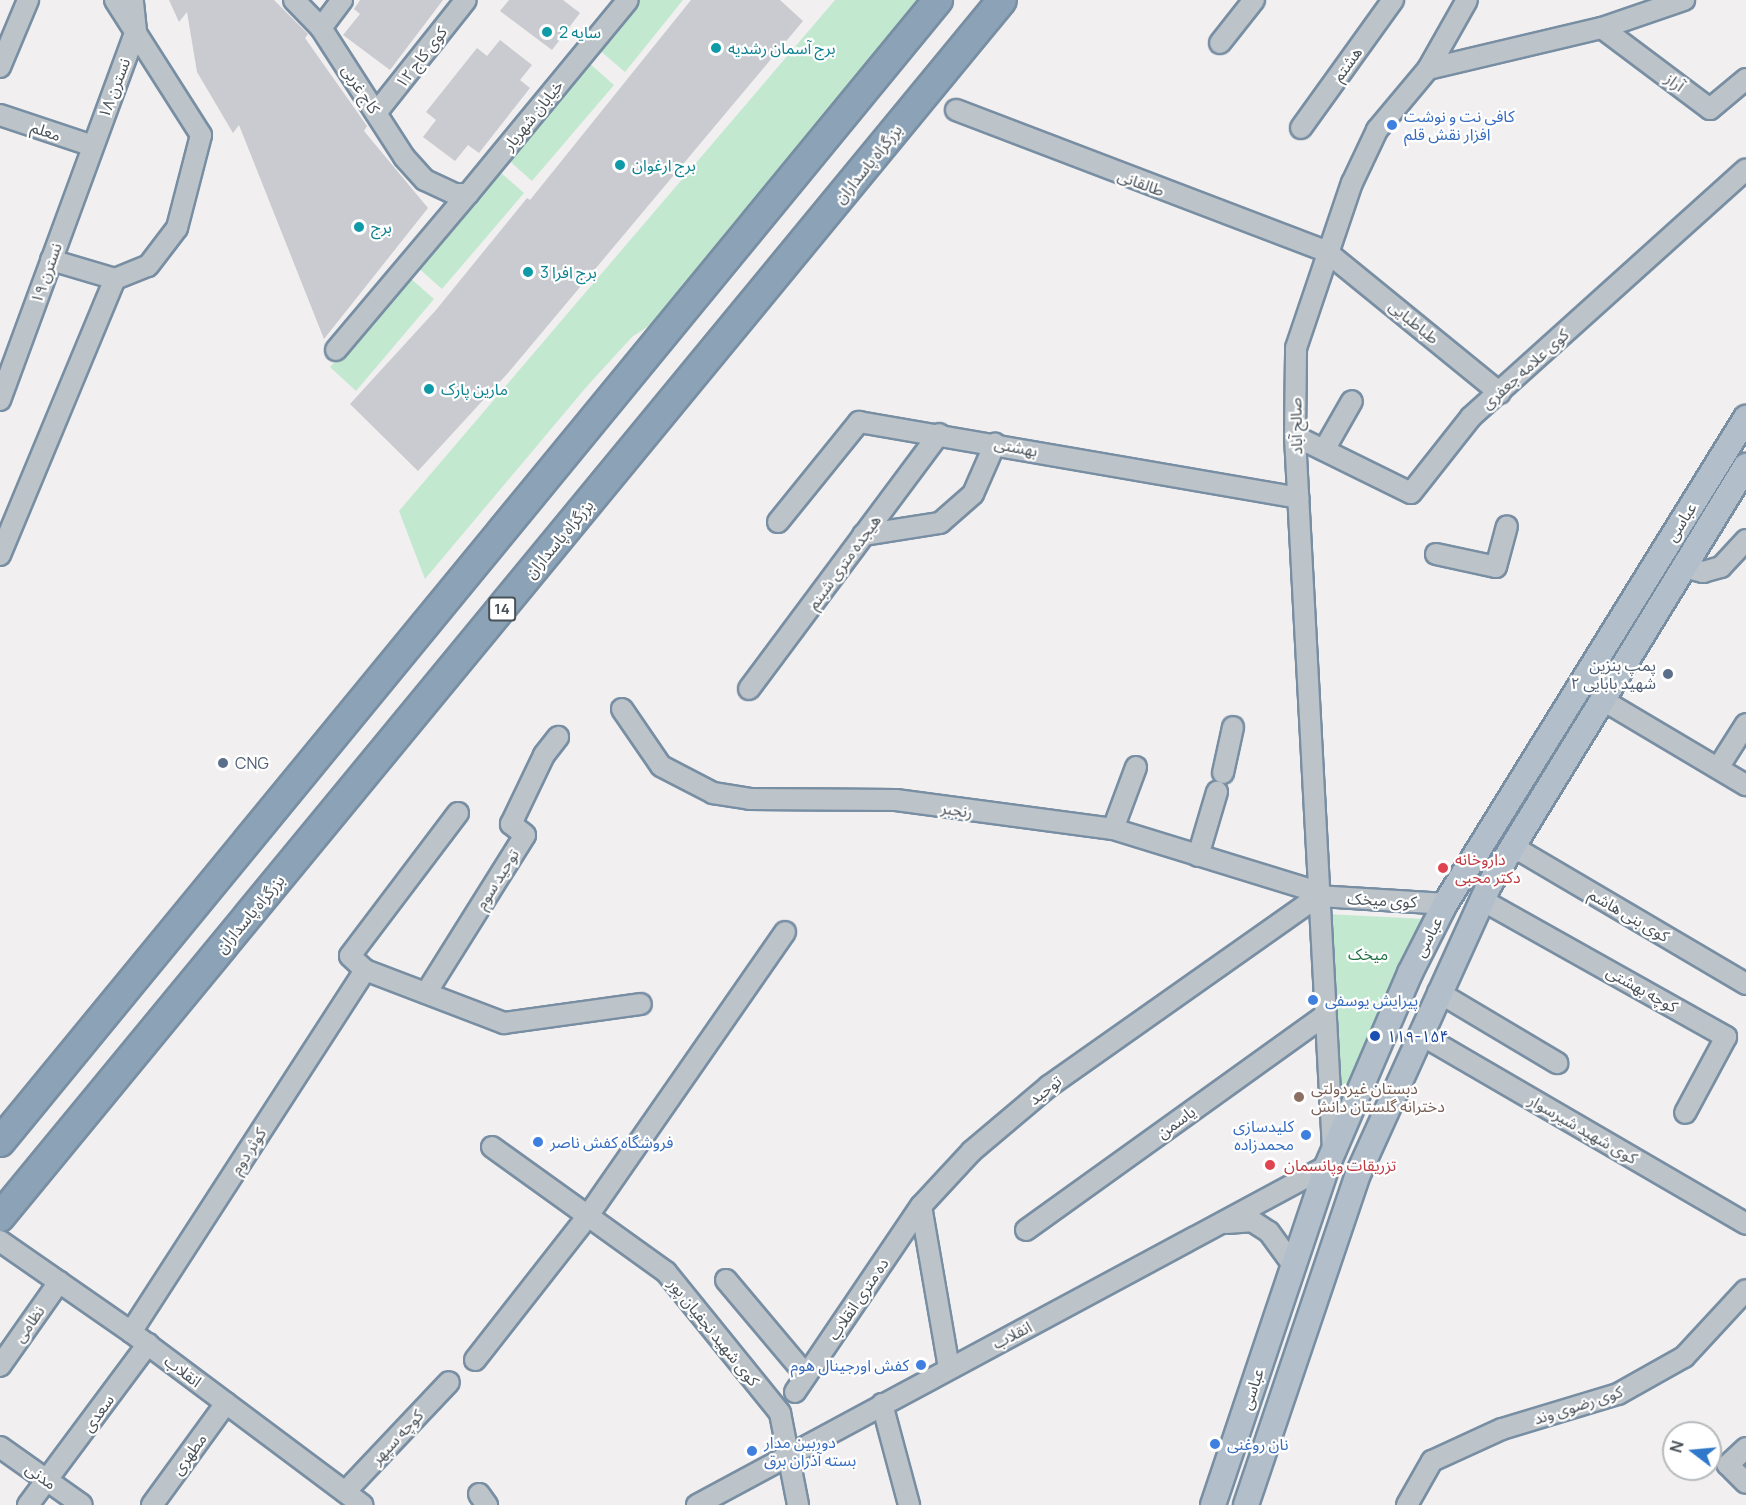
<!DOCTYPE html>
<meta charset="utf-8">
<style>
body{margin:0}
#map{position:relative;width:1746px;height:1505px;overflow:hidden;background:#f1efef;font-family:Manrope,"Noto Sans Arabic",sans-serif}
div>[style]{position:absolute}
[style*='--x']{left:calc(var(--x)*1px);top:calc(var(--y)*1px);width:calc(var(--w)*1px);rotate:calc(var(--a)*1deg)}
.green>*{inset:0;background:#c2e9d0}
.building>*{inset:0;background:#c9cbd0}
.roads{filter:drop-shadow(2px 0 #788ea3) drop-shadow(-2px 0 #788ea3) drop-shadow(0 2px #788ea3) drop-shadow(0 -2px #788ea3)}
.minor>*{height:20px;margin:-10px;padding:0 10px;transform-origin:10px;border-radius:10px;background:#bcc3c9}
.major>*{height:24px;margin:-12px;padding:0 12px;transform-origin:12px;border-radius:12px;background:#b2bfca}
.highway>*{height:28px;margin:-14px;padding:0 14px;transform-origin:14px;border-radius:14px;background:#8ca3b7}
.dots>*{width:16px;height:16px;translate:-50% -50%;box-sizing:border-box;border:3px solid #fff;border-radius:50%}
span{translate:-50% -50%;white-space:nowrap;text-align:center;line-height:1.15;-webkit-text-stroke:4.5px #fff;paint-order:stroke}
.shield-label span{padding:2px 4px;background:#fff;border:2px solid;border-radius:4px;-webkit-text-stroke-width:0}
.shield-label{font-size:15px;color:#495259;font-weight:700}
.culture-label{font-size:16px;color:#0d838f}
.left{translate:0 -50%;text-align:left}
.street-label{font-size:16px;color:#495259}
.shop-label{font-size:16px;color:#366cbe}
.right{translate:-100% -50%;text-align:right}
.service-label{font-size:16px;color:#4e5e75}
.health-label{font-size:16px;color:#be3a42}
.park-label{font-size:16px;color:#237247}
.transit-label{font-size:16px;color:#164399}
.education-label{font-size:16px;color:#785e54}
.north{position:absolute;left:1662px;top:1421px;width:60px;height:60px;box-sizing:border-box;background:#fff;border:2px solid #b6babd;border-radius:50%;rotate:286deg;font-size:16px;font-weight:700;line-height:24px;text-align:center;color:#495259}
.north::after{content:'';display:block;margin:auto;width:21px;height:27px;background:#3078ca;clip-path:polygon(50% 0,100% 100%,50% 72%,0 100%)}
</style>
<div id="map">
<div class="green">
<div style="clip-path:polygon(639px 0,683px 0,625px 72px,598px 49px)"></div>
<div style="clip-path:polygon(835px 0,925px 0,653px 323px,632px 337px,588px 385px,425px 579px,399px 511px)"></div>
<div style="clip-path:polygon(589px 63px,614px 85px,532px 181px,506px 158px)"></div>
<div style="clip-path:polygon(499px 171px,524px 193px,442px 289px,416px 266px)"></div>
<div style="clip-path:polygon(409px 277px,434px 299px,356px 391px,330px 367px)"></div>
<div style="clip-path:polygon(1326px 914px,1426px 919px,1341px 1098px)"></div>
</div>
<div class="building">
<div style="clip-path:polygon(169px 0,274px 0,308px 34px,305px 38px,367px 126px,364px 131px,428px 208px,324px 339px,239px 125px,233px 133px,197px 72px,187px 12px,179px 22px)"></div>
<div style="clip-path:polygon(360px 0,443px 0,390px 70px,343px 35px,360px 14px,354px 9px)"></div>
<div style="clip-path:polygon(509px 0,563px 0,580px 13px,552px 50px,500px 11px)"></div>
<div style="clip-path:polygon(691px 0,780px 0,803px 21px,508px 373px,418px 471px,350px 404px,436px 310px,527px 198px,530px 200px)"></div>
<div style="clip-path:polygon(500px 40px,532px 65px,520px 80px,530px 88px,479px 153px,468px 145px,455px 161px,423px 137px,436px 120px,426px 112px,477px 48px,487px 56px)"></div>
</div>
<div class="roads">
<div class="minor">
<div style="--x:294;--y:0;--w:39;--a:46"></div>
<div style="--x:321;--y:28;--w:153;--a:57.2"></div>
<div style="--x:404;--y:157;--w:31;--a:48"></div>
<div style="--x:425;--y:180;--w:33;--a:25"></div>
<div style="--x:455;--y:194;--w:13;--a:0"></div>
<div style="--x:468;--y:194;--w:251;--a:-50.5"></div>
<div style="--x:321;--y:28;--w:35;--a:-53"></div>
<div style="--x:1602;--y:28;--w:135;--a:36.9"></div>
<div style="--x:1710;--y:109;--w:47;--a:-39.8"></div>
<div style="--x:1220;--y:43;--w:55;--a:-51.7"></div>
<div style="--x:0;--y:67;--w:73;--a:-67.3"></div>
<div style="--x:1428;--y:69;--w:179;--a:-13.3"></div>
<div style="--x:1602;--y:28;--w:87;--a:-18.9"></div>
<div style="--x:956;--y:110;--w:397;--a:20.9"></div>
<div style="--x:1327;--y:252;--w:223;--a:39.2"></div>
<div style="--x:376;--y:113;--w:144;--a:-51.5"></div>
<div style="--x:0;--y:115;--w:98;--a:18.4"></div>
<div style="--x:1301;--y:128;--w:158;--a:-54.3"></div>
<div style="--x:51;--y:260;--w:67;--a:16.5"></div>
<div style="--x:115;--y:279;--w:35;--a:-22"></div>
<div style="--x:148;--y:266;--w:48;--a:-52.7"></div>
<div style="--x:177;--y:228;--w:96;--a:-75.5"></div>
<div style="--x:201;--y:135;--w:160;--a:-122.5"></div>
<div style="--x:336;--y:350;--w:204;--a:-49.8"></div>
<div style="--x:0;--y:400;--w:393;--a:-69.8"></div>
<div style="--x:136;--y:31;--w:31;--a:-96"></div>
<div style="--x:1295;--y:436;--w:129;--a:26.2"></div>
<div style="--x:1411;--y:493;--w:97;--a:-51.7"></div>
<div style="--x:1471;--y:417;--w:370;--a:-42"></div>
<div style="--x:1324;--y:450;--w:56;--a:-60.3"></div>
<div style="--x:778;--y:522;--w:129;--a:-51"></div>
<div style="--x:859;--y:422;--w:446;--a:9.8"></div>
<div style="--x:863;--y:535;--w:78;--a:-8.9"></div>
<div style="--x:940;--y:523;--w:44;--a:-41.3"></div>
<div style="--x:973;--y:494;--w:55;--a:-66.3"></div>
<div style="--x:1436;--y:554;--w:61;--a:12.2"></div>
<div style="--x:1496;--y:567;--w:42;--a:-75"></div>
<div style="--x:0;--y:555;--w:299;--a:-67.4"></div>
<div style="--x:1683;--y:567;--w:21;--a:14"></div>
<div style="--x:1703;--y:572;--w:19;--a:-16"></div>
<div style="--x:1721;--y:567;--w:37;--a:-47"></div>
<div style="--x:749;--y:689;--w:318;--a:-53.3"></div>
<div style="--x:1601;--y:699;--w:169;--a:30.7"></div>
<div style="--x:622;--y:709;--w:69;--a:55.6"></div>
<div style="--x:661;--y:766;--w:59;--a:27.4"></div>
<div style="--x:713;--y:793;--w:36;--a:9"></div>
<div style="--x:749;--y:799;--w:147;--a:0.4"></div>
<div style="--x:896;--y:800;--w:219;--a:7.6"></div>
<div style="--x:1113;--y:829;--w:214;--a:17.1"></div>
<div style="--x:1718;--y:768;--w:52;--a:-57.5"></div>
<div style="--x:1223;--y:773;--w:47;--a:-77.7"></div>
<div style="--x:458;--y:813;--w:179;--a:127.1"></div>
<div style="--x:350;--y:956;--w:21;--a:43"></div>
<div style="--x:365;--y:970;--w:149;--a:20.9"></div>
<div style="--x:504;--y:1023;--w:138;--a:-7.9"></div>
<div style="--x:1113;--y:829;--w:66;--a:-69.6"></div>
<div style="--x:1512;--y:846;--w:272;--a:30.5"></div>
<div style="--x:1198;--y:856;--w:67;--a:-73.5"></div>
<div style="--x:1318;--y:896;--w:127;--a:3.6"></div>
<div style="--x:1482;--y:900;--w:280;--a:29.3"></div>
<div style="--x:1726;--y:1037;--w:86;--a:118.3"></div>
<div style="--x:1438;--y:992;--w:139;--a:30.8"></div>
<div style="--x:426;--y:993;--w:186;--a:-57.9"></div>
<div style="--x:525;--y:835;--w:18;--a:-142"></div>
<div style="--x:511;--y:824;--w:76;--a:-64.4"></div>
<div style="--x:544;--y:755;--w:23;--a:-52"></div>
<div style="--x:1420;--y:1034;--w:377;--a:30.2"></div>
<div style="--x:492;--y:1147;--w:214;--a:35.7"></div>
<div style="--x:666;--y:1272;--w:181;--a:51"></div>
<div style="--x:780;--y:1413;--w:94;--a:78.9"></div>
<div style="--x:1333;--y:1150;--w:715;--a:-93.05"></div>
<div style="--x:1295;--y:436;--w:88;--a:-89.3"></div>
<div style="--x:1296;--y:348;--w:174;--a:-71.3"></div>
<div style="--x:1352;--y:183;--w:59;--a:-64.7"></div>
<div style="--x:1377;--y:130;--w:80;--a:-50.1"></div>
<div style="--x:1428;--y:69;--w:79;--a:-60.5"></div>
<div style="--x:1226;--y:1223;--w:26;--a:-4"></div>
<div style="--x:1252;--y:1221;--w:20;--a:33"></div>
<div style="--x:1269;--y:1232;--w:41;--a:54"></div>
<div style="--x:1026;--y:1230;--w:368;--a:-35.7"></div>
<div style="--x:0;--y:1241;--w:160;--a:34.8"></div>
<div style="--x:131;--y:1332;--w:289;--a:36.8"></div>
<div style="--x:726;--y:1280;--w:124;--a:49.9"></div>
<div style="--x:131;--y:1332;--w:431;--a:-57.1"></div>
<div style="--x:475;--y:1360;--w:182;--a:-51.9"></div>
<div style="--x:587;--y:1217;--w:347;--a:-55.2"></div>
<div style="--x:0;--y:1366;--w:103;--a:-54.9"></div>
<div style="--x:949;--y:1368;--w:164;--a:-99.8"></div>
<div style="--x:921;--y:1206;--w:75;--a:-47.2"></div>
<div style="--x:972;--y:1151;--w:101;--a:-40.2"></div>
<div style="--x:1049;--y:1086;--w:329;--a:-35.2"></div>
<div style="--x:795;--y:1392;--w:225;--a:-55.9"></div>
<div style="--x:882;--y:1404;--w:105;--a:75"></div>
<div style="--x:0;--y:1447;--w:100;--a:35.3"></div>
<div style="--x:1746;--y:1448;--w:25;--a:137"></div>
<div style="--x:1728;--y:1465;--w:25;--a:45"></div>
<div style="--x:345;--y:1492;--w:151;--a:-46.6"></div>
<div style="--x:479;--y:1494;--w:14;--a:54"></div>
<div style="--x:28;--y:1505;--w:201;--a:-53.3"></div>
<div style="--x:152;--y:1505;--w:126;--a:-54"></div>
<div style="--x:697;--y:1505;--w:715;--a:-28.28"></div>
<div style="--x:1407;--y:1505;--w:51;--a:-60.4"></div>
<div style="--x:1432;--y:1461;--w:77;--a:-24.6"></div>
<div style="--x:1502;--y:1429;--w:121;--a:-16.8"></div>
<div style="--x:1618;--y:1394;--w:76;--a:-29.3"></div>
<div style="--x:1684;--y:1357;--w:91;--a:-47.2"></div>
</div>
<div class="major">
<div style="--x:1213;--y:1505;--w:358;--a:-71.4"></div>
<div style="--x:1327;--y:1166;--w:210;--a:-66.7"></div>
<div style="--x:1410;--y:973;--w:77;--a:-63.1"></div>
<div style="--x:1445;--y:904;--w:572;--a:-58.23"></div>
<div style="--x:1246;--y:1505;--w:352;--a:-71.3"></div>
<div style="--x:1359;--y:1172;--w:313;--a:-65.6"></div>
<div style="--x:1488;--y:887;--w:494;--a:-58.5"></div>
</div>
<div class="highway">
<div style="--x:0;--y:1142;--w:1478;--a:-50.6"></div>
<div style="--x:0;--y:1217;--w:1576;--a:-50.53"></div>
</div>
</div>
<div class="dots">
<div style="left:547px;top:32px;background:#0f9aa8"></div>
<div style="left:716px;top:48px;background:#0f9aa8"></div>
<div style="left:1392px;top:125px;background:#3f7fe0"></div>
<div style="left:620px;top:165px;background:#0f9aa8"></div>
<div style="left:359px;top:227px;background:#0f9aa8"></div>
<div style="left:528px;top:272px;background:#0f9aa8"></div>
<div style="left:429px;top:389px;background:#0f9aa8"></div>
<div style="left:1668px;top:674px;background:#5c6f8a"></div>
<div style="left:223px;top:763px;background:#5c6f8a"></div>
<div style="left:1443px;top:868px;background:#e0444e"></div>
<div style="left:1313px;top:1000px;background:#3f7fe0"></div>
<div style="left:1375px;top:1036px;background:#1a4fb4"></div>
<div style="left:1299px;top:1097px;background:#8d6e63"></div>
<div style="left:1306px;top:1135px;background:#3f7fe0"></div>
<div style="left:538px;top:1142px;background:#3f7fe0"></div>
<div style="left:1270px;top:1165px;background:#e0444e"></div>
<div style="left:921px;top:1365px;background:#3f7fe0"></div>
<div style="left:1215px;top:1444px;background:#3f7fe0"></div>
<div style="left:752px;top:1451px;background:#3f7fe0"></div>
</div>
<div class="shield-label">
<span style="left:502px;top:609px">14</span>
</div>
<div class="culture-label">
<span class="left" style="left:559px;top:32px">سایه 2</span>
<span class="left" style="left:728px;top:48px">برج آسمان رشدیه</span>
<span class="left" style="left:632px;top:165px">برج ارغوان</span>
<span class="left" style="left:371px;top:227px">برج</span>
<span class="left" style="left:540px;top:272px">برج افرا 3</span>
<span class="left" style="left:441px;top:389px">مارین پارک</span>
</div>
<div class="street-label">
<span style="left:421px;top:57px;rotate:-52deg">کوی کاج ۱۲</span>
<span style="left:1347px;top:64px;rotate:-54deg">هشتم</span>
<span style="left:1675px;top:82px;rotate:37deg">آراز</span>
<span style="left:114px;top:88px;rotate:-69deg">نسترن ۱۸</span>
<span style="left:361px;top:89px;rotate:57deg">کاج غربی</span>
<span style="left:533px;top:115px;rotate:-51deg">خیابان شهریار</span>
<span style="left:46px;top:131px;rotate:19deg">معلم</span>
<span style="left:868px;top:164px;rotate:-51deg">بزرگراه پاسداران</span>
<span style="left:1141px;top:183px;rotate:20deg">طالقانی</span>
<span style="left:46px;top:273px;rotate:-70deg">نسترن ۱۹</span>
<span style="left:1414px;top:322px;rotate:39deg">طباطبایی</span>
<span style="left:1525px;top:369px;rotate:-42deg">کوی علامه جعفری</span>
<span style="left:1296px;top:426px;rotate:-91deg">صالح آباد</span>
<span style="left:1016px;top:447px;rotate:11deg">بهشتی</span>
<span style="left:1681px;top:522px;rotate:-58deg">عباسى</span>
<span style="left:559px;top:539px;rotate:-50deg">بزرگراه پاسداران</span>
<span style="left:844px;top:562px;rotate:-54deg">هیجده متری شبنم</span>
<span style="left:957px;top:810px;rotate:9deg">رنجبر</span>
<span style="left:497px;top:879px;rotate:-58deg">توحید سوم</span>
<span style="left:1382px;top:900px;rotate:3deg">کوی میخک</span>
<span style="left:250px;top:914px;rotate:-50deg">بزرگراه پاسداران</span>
<span style="left:1629px;top:915px;rotate:30deg">کوی بنی هاشم</span>
<span style="left:1428px;top:937px;rotate:-63deg">عباسى</span>
<span style="left:1642px;top:989px;rotate:29deg">کوچه بهشتی</span>
<span style="left:1045px;top:1090px;rotate:-38deg">توحید</span>
<span style="left:1176px;top:1122px;rotate:-36deg">یاسمن</span>
<span style="left:1583px;top:1129px;rotate:30deg">کوی شهید شیرسوار</span>
<span style="left:248px;top:1151px;rotate:-57deg">کوثر دوم</span>
<span style="left:858px;top:1299px;rotate:-56deg">ده متری انقلاب</span>
<span style="left:29px;top:1324px;rotate:-55deg">نظامی</span>
<span style="left:714px;top:1332px;rotate:51deg">کوی شهید نجفیان پور</span>
<span style="left:1012px;top:1335px;rotate:-28deg">انقلاب</span>
<span style="left:183px;top:1371px;rotate:37deg">انقلاب</span>
<span style="left:1252px;top:1389px;rotate:-72deg">عباسى</span>
<span style="left:1578px;top:1405px;rotate:-18deg">کوی رضوی وند</span>
<span style="left:98px;top:1413px;rotate:-54deg">سعدی</span>
<span style="left:397px;top:1437px;rotate:-47deg">کوچه سپهر</span>
<span style="left:189px;top:1454px;rotate:-54deg">مطهری</span>
<span style="left:41px;top:1476px;rotate:35deg">مدنی</span>
</div>
<div class="shop-label">
<span class="left" style="left:1404px;top:125px">کافی نت و نوشت<br>افزار نقش قلم</span>
<span class="left" style="left:1325px;top:1000px">پیرایش یوسفی</span>
<span class="right" style="left:1294px;top:1135px">کلیدسازی<br>محمدزاده</span>
<span class="left" style="left:550px;top:1142px">فروشگاه کفش ناصر</span>
<span class="right" style="left:909px;top:1365px">کفش اورجینال هوم</span>
<span class="left" style="left:764px;top:1451px">دوربین مدار<br>بسته آذران برق</span>
<span class="left" style="left:1227px;top:1444px">نان روغنی</span>
</div>
<div class="service-label">
<span class="right" style="left:1656px;top:674px">پمپ بنزین<br>شهید بابایی ۲</span>
<span class="left" style="left:235px;top:763px">CNG</span>
</div>
<div class="health-label">
<span class="left" style="left:1455px;top:868px">داروخانه<br>دکتر محبی</span>
<span class="left" style="left:1284px;top:1165px">تزریقات وپانسمان</span>
</div>
<div class="park-label">
<span style="left:1368px;top:954px">میخک</span>
</div>
<div class="transit-label">
<span class="left" style="left:1387px;top:1036px">۱۱۹-۱۵۴</span>
</div>
<div class="education-label">
<span class="left" style="left:1311px;top:1097px">دبستان غیردولتی<br>دخترانه گلستان دانش</span>
</div>
<div class="north">N</div>
</div>
